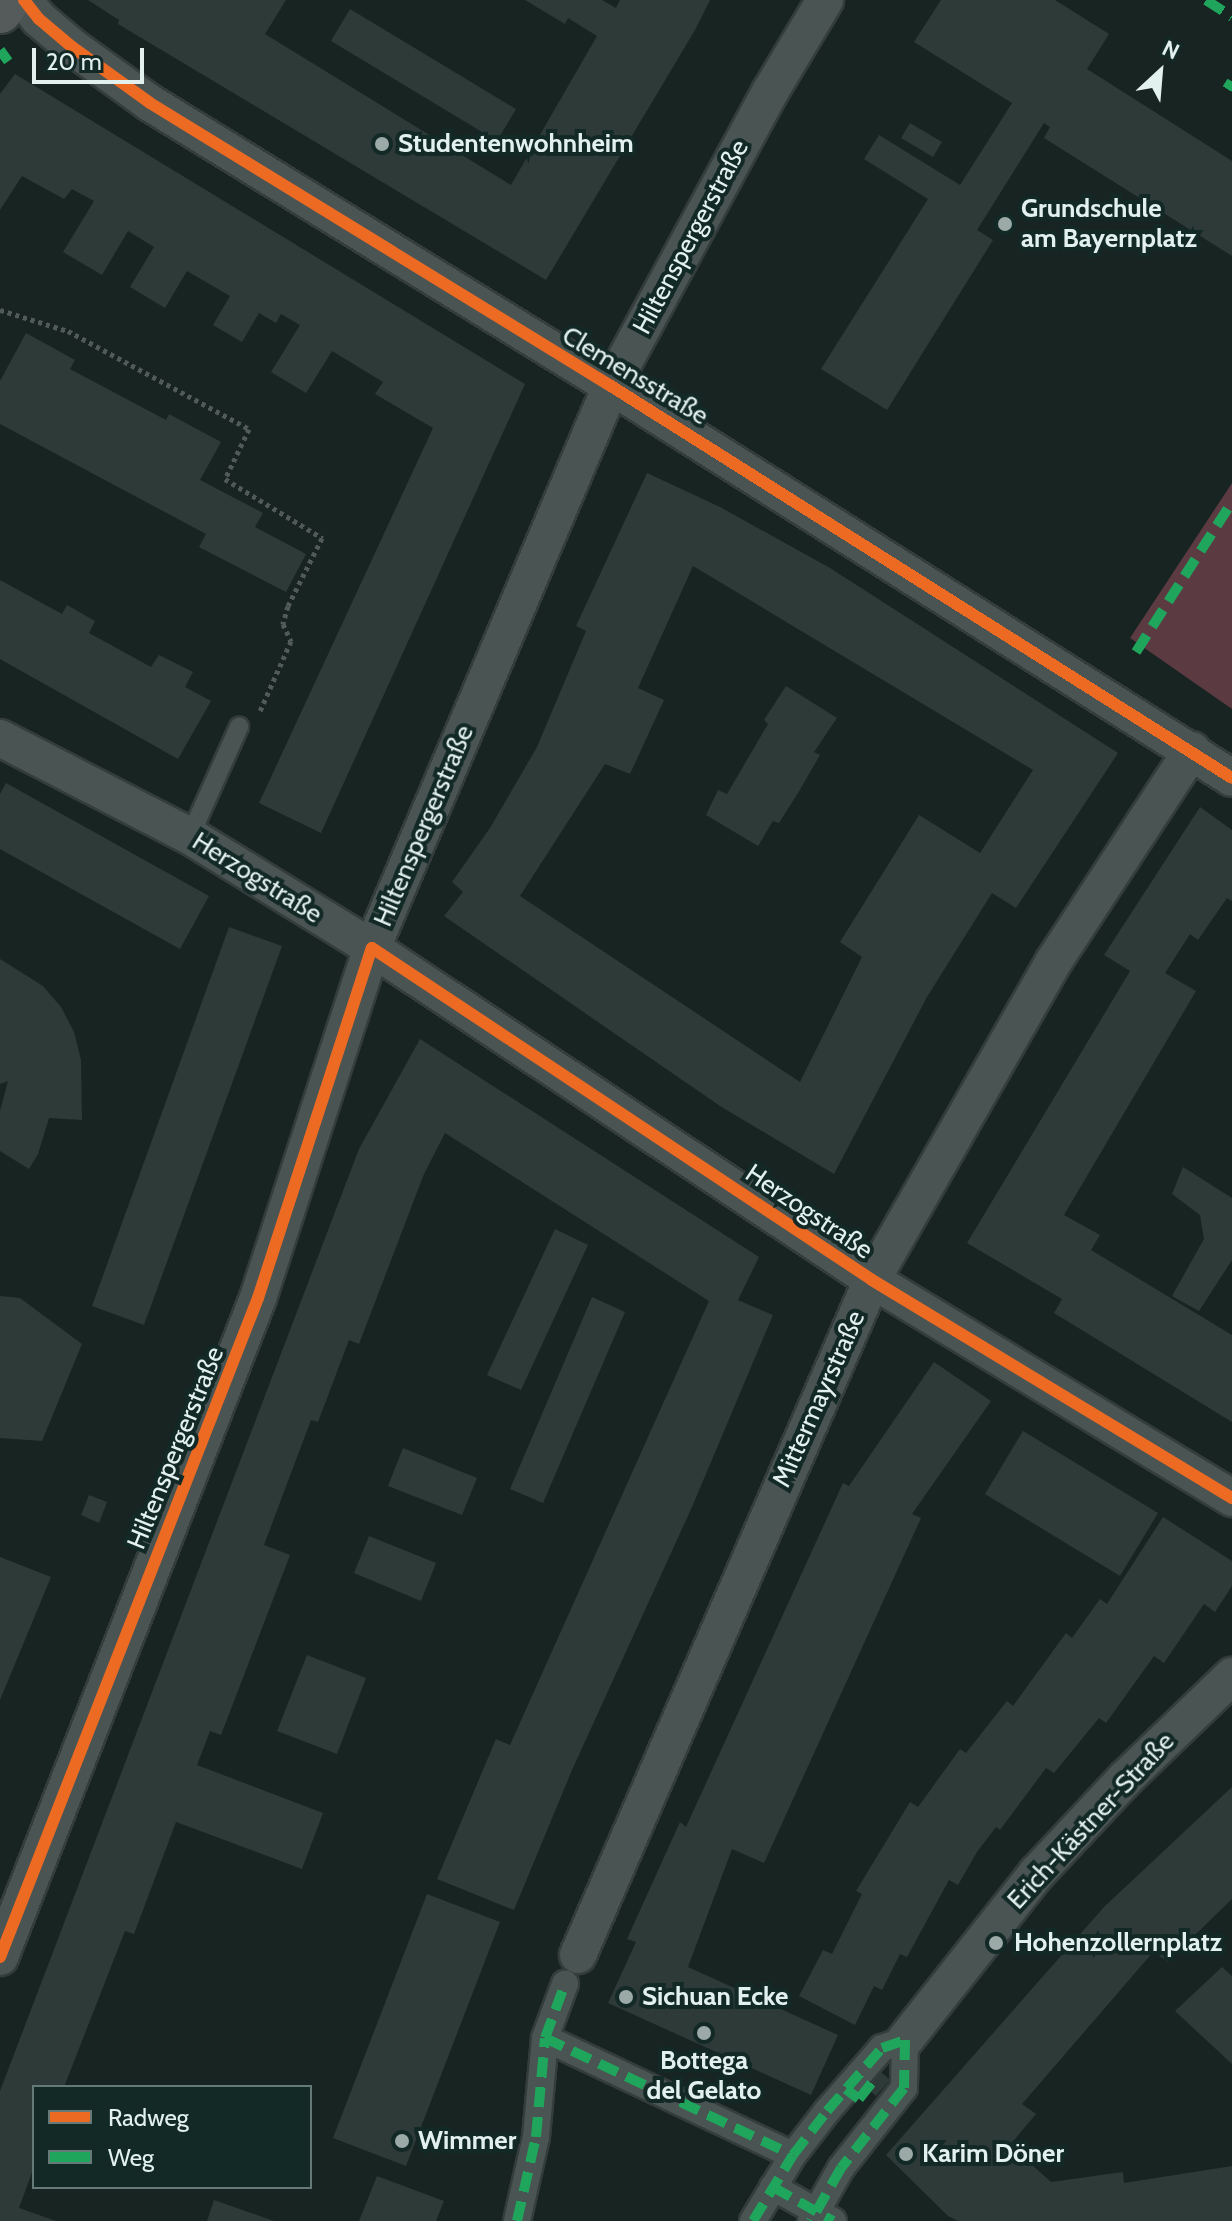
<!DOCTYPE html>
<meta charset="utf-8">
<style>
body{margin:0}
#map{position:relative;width:1232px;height:2221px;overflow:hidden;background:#172422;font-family:Cabin,sans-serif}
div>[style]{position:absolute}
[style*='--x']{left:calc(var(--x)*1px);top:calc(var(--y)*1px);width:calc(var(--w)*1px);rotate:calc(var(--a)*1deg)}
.green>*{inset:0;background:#5b3a42}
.building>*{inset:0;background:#2e3a38}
.path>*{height:5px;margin-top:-2.5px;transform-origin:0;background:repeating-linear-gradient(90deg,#515a58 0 4px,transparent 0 8px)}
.roads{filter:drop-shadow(2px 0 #343d3c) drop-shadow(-2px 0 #343d3c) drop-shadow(0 2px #343d3c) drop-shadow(0 -2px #343d3c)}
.service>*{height:18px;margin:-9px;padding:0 9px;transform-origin:9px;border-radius:9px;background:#4a5452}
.pedestrian>*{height:26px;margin:-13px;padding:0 13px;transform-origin:13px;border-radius:13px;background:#4a5452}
.minor>*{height:36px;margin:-18px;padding:0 18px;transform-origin:18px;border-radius:18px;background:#4a5452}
.secondary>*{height:44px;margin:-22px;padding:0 22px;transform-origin:22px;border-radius:22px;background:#555a5a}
.quiet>*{height:10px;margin-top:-5px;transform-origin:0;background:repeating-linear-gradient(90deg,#20a55d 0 20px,transparent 0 30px)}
.cycleway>*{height:12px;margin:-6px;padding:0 6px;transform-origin:6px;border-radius:6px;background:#ed6a23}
.dots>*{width:22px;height:22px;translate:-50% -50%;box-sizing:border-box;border:4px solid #122926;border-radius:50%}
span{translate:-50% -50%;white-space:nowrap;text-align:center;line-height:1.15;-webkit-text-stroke:8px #122926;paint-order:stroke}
.poi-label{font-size:26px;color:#e2f0ee;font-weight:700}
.left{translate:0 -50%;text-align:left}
.street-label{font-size:26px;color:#e2f0ee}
.legend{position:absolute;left:32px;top:2085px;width:280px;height:104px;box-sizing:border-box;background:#122926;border:2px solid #657976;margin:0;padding:10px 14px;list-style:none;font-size:24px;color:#e2f0ee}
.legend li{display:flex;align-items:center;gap:16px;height:40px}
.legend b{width:40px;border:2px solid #657976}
.north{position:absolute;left:1120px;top:32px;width:80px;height:80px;-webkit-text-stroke:6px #122926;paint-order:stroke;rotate:26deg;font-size:22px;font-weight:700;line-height:32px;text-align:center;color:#e2f0ee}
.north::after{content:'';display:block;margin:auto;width:28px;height:36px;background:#e2f0ee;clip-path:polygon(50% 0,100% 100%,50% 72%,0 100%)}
.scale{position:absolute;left:32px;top:48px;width:112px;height:36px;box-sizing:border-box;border:4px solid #e2f0ee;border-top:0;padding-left:10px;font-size:24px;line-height:28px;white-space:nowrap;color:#e2f0ee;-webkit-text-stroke:6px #122926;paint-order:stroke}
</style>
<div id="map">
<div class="green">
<div style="clip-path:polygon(1232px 483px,1232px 709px,1130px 638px)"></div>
</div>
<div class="building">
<div style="clip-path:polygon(88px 0,286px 0,265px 34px,511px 185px,597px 36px,568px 18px,565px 24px,525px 0,602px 0,616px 8px,620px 0,710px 0,695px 30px,546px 280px,118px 24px,119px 20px)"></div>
<div style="clip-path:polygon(941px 0,1055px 0,1109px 34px,1087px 69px,1232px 161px,1232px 256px,1044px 138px,1050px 127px,1044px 123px,977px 230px,993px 240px,887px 410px,821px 369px,928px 199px,864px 159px,879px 135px,960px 185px,1012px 103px,914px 42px)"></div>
<div style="clip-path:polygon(350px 9px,516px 109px,497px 141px,331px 41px)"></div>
<div style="clip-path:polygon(15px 74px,525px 384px,321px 833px,259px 803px,433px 428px,375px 394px,383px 382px,332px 351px,306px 393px,271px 372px,300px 325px,281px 314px,276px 323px,259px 313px,242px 342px,213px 325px,230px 296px,187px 271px,165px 308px,130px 287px,154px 247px,128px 231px,102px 275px,63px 252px,94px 201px,72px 189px,64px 199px,22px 176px,0 210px,0 94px)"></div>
<div style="clip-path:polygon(910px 123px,942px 142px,933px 157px,901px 138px)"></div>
<div style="clip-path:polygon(26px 333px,75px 360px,70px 369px,166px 420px,169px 414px,221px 442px,200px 480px,263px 513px,255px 527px,306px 554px,286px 592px,199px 547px,206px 534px,0 424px,0 381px)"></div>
<div style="clip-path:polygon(evenodd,647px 473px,720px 507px,830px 568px,1118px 753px,1016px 908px,992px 893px,927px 997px,834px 1174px,720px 1106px,444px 916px,463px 892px,452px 882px,490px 828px,537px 747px,586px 631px,576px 626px,647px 473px,693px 566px,1033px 770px,980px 853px,919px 815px,840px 942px,862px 957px,800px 1082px,520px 896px,605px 764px,630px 774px,664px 700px,638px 688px,693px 566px)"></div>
<div style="clip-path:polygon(0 580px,62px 614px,67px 605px,95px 621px,89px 633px,151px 667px,159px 655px,193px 672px,185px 687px,211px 701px,178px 759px,0 659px)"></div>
<div style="clip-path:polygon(786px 686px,837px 718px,814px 752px,820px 755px,798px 793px,779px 823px,773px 821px,758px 846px,706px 815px,718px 790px,727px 794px,768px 724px,764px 720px)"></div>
<div style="clip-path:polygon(6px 783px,209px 896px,180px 949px,0 849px,0 794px)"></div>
<div style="clip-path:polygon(1200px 807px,1232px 830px,1232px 901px,1227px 898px,1198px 940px,1190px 934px,1165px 973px,1196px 991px,1064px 1215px,1100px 1235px,1091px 1250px,1232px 1335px,1232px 1422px,1054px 1313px,1062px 1299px,967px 1243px,1130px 971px,1104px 955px)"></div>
<div style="clip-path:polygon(229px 927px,282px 946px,144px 1325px,92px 1306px)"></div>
<div style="clip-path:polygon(0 959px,43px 986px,61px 1007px,74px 1032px,81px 1060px,82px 1120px,49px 1118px,38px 1154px,29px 1169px,0 1151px,0 1111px,8px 1081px,0 1084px)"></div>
<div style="clip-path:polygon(420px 1039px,759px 1257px,738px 1300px,773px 1315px,692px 1507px,572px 1770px,514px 1910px,437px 1879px,496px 1739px,510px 1745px,709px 1301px,445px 1133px,424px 1174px,359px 1344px,349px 1340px,318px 1422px,311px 1420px,264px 1545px,290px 1555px,221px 1735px,210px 1731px,197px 1765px,323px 1813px,302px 1869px,176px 1822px,134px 1934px,125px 1931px,64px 2087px,34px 2087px,34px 2167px,19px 2208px,56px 2221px,0 2221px,0 2091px,359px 1149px)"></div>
<div style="clip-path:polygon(1183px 1167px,1232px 1198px,1232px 1260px,1199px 1311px,1172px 1296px,1204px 1239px,1200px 1215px,1172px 1194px)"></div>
<div style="clip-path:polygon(555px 1229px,588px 1245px,521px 1390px,487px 1375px)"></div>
<div style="clip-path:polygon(0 1296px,20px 1298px,82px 1344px,42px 1441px,0 1438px)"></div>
<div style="clip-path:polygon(592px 1297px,625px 1312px,543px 1503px,510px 1489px)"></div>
<div style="clip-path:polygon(934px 1362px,991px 1401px,912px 1514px,921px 1518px,764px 1863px,732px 1849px,688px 1967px,838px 2035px,811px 2095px,608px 2003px,636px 1942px,627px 1939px,680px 1822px,686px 1827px,843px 1483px,849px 1486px)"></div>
<div style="clip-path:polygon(1023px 1431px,1158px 1513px,1120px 1576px,985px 1494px)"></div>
<div style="clip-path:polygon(403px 1448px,477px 1478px,462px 1515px,388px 1486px)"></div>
<div style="clip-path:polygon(89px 1495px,107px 1502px,99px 1523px,81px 1515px)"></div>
<div style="clip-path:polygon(1163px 1517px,1232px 1561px,1232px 1586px,1215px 1612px,1204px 1604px,1164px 1663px,1154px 1656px,1106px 1723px,1099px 1718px,1054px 1773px,1046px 1768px,1000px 1830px,996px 1827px,977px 1852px,958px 1885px,949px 1880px,907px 1957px,900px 1954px,882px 1990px,874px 1986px,855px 2025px,799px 1996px,823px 1950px,832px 1954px,862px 1894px,856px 1891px,910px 1802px,918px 1807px,960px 1749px,966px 1753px,1007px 1701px,1013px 1706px,1066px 1633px,1072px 1638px,1100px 1599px,1107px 1604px)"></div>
<div style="clip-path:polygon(369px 1536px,436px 1563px,421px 1601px,354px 1573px)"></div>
<div style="clip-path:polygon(0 1557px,51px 1577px,0 1700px)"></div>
<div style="clip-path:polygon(307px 1655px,366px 1678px,337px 1754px,277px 1731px)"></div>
<div style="clip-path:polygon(1232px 1787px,1232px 1899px,1167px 1962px,1154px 1951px,1022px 2104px,1036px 2114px,1010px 2145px,1051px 2182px,1123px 2172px,1124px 2183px,1232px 2166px,1232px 2221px,958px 2221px,948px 2216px,886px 2155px,1104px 1907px)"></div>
<div style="clip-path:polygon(427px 1894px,500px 1922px,406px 2166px,333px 2138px)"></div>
<div style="clip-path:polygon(1222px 1967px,1232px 1976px,1232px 2064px,1175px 2011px)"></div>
<div style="clip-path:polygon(873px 2065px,890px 2080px,876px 2096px,859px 2081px)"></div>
<div style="clip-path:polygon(377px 2176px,444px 2201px,436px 2221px,359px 2221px)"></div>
<div style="clip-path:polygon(214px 2200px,274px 2221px,207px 2221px)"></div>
</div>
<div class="path">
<div style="--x:0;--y:310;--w:71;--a:17.2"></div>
<div style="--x:68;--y:331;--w:206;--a:28.4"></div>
<div style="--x:249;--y:429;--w:55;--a:115.6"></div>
<div style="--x:225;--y:479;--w:114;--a:31.3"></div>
<div style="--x:322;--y:538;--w:76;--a:116.6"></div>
<div style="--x:288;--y:606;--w:19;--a:106"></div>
<div style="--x:283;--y:624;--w:19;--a:65"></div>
<div style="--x:291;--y:641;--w:77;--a:113.9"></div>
</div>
<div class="roads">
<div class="service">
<div style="--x:190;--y:836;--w:120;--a:-65.8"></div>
</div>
<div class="pedestrian">
<div style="--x:545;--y:2038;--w:274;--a:25.3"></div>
<div style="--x:773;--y:2187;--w:69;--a:29.5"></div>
<div style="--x:517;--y:2221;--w:86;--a:-77.3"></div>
<div style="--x:536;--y:2137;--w:99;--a:-84.8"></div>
<div style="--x:545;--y:2038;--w:58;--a:-69.7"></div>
<div style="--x:753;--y:2221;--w:77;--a:-58.8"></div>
<div style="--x:793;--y:2155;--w:56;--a:-52.3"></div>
<div style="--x:827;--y:2111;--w:84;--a:-48.9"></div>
<div style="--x:882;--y:2048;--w:24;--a:-19"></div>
<div style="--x:905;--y:2040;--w:48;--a:91.2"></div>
<div style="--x:904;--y:2088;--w:102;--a:128.2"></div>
<div style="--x:841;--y:2168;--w:61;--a:119.5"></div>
</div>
<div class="minor">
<div style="--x:24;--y:0;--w:24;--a:52"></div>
<div style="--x:39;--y:19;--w:42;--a:40.2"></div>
<div style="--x:71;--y:46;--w:97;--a:35.8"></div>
<div style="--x:150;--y:103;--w:541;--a:31.55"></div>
<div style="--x:611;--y:386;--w:734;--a:32.26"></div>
<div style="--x:0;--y:738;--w:214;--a:27.3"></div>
<div style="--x:190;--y:836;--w:214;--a:31.6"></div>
<div style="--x:372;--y:948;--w:600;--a:33.58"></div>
<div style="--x:872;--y:1280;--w:421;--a:31.2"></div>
<div style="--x:578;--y:1955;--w:736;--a:-66.46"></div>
<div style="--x:872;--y:1280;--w:367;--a:-60.3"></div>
<div style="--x:1054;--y:961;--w:252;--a:-56.8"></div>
<div style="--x:0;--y:1957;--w:708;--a:-68.62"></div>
<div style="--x:258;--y:1298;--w:368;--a:-72"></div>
<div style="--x:372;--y:948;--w:611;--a:-66.96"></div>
<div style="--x:611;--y:386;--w:334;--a:-61.6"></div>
<div style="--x:770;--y:92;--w:107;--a:-59.1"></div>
<div style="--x:905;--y:2040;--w:213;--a:-51.7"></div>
<div style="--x:1037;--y:1873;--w:129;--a:-46.9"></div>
<div style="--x:1125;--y:1779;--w:149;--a:-43.9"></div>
</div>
<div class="secondary">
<div style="--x:0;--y:11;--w:14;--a:-54"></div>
</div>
</div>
<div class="quiet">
<div style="--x:1206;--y:0;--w:31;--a:33"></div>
<div style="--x:0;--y:50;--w:14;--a:54"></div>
<div style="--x:1227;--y:89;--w:9;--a:-58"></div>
<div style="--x:1136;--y:652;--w:178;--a:-57.4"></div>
<div style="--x:545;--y:2038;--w:274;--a:25.3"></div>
<div style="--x:846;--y:2089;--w:16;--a:38"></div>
<div style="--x:859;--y:2099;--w:24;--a:-52"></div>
<div style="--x:773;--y:2187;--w:69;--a:29.5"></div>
<div style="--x:517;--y:2221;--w:86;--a:-77.3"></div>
<div style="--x:536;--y:2137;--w:99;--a:-84.8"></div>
<div style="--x:545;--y:2038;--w:58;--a:-69.7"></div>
<div style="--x:753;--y:2221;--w:77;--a:-58.8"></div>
<div style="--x:793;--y:2155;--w:56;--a:-52.3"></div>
<div style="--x:827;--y:2111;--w:84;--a:-48.9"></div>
<div style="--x:882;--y:2048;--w:24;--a:-19"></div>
<div style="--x:905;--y:2040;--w:48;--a:91.2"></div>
<div style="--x:904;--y:2088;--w:102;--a:128.2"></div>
<div style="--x:841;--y:2168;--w:61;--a:119.5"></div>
</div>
<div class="cycleway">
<div style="--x:24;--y:0;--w:24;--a:52"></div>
<div style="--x:39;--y:19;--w:42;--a:40.2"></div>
<div style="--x:71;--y:46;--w:97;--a:35.8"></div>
<div style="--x:150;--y:103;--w:541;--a:31.55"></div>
<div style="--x:611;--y:386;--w:734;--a:32.26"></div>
<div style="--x:0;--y:1957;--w:708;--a:-68.62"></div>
<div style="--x:258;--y:1298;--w:368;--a:-72"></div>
<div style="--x:372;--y:948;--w:600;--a:33.58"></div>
<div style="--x:872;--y:1280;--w:421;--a:31.2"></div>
</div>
<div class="dots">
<div style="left:382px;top:144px;background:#9ba9a7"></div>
<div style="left:1005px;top:224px;background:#9ba9a7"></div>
<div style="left:996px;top:1943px;background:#9ba9a7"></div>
<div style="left:626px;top:1997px;background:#9ba9a7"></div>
<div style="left:704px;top:2033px;background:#9ba9a7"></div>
<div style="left:402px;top:2141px;background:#9ba9a7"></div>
<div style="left:906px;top:2154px;background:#9ba9a7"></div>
</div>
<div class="poi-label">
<span class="left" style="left:398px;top:144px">Studentenwohnheim</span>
<span class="left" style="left:1021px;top:224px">Grundschule<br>am Bayernplatz</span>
<span class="left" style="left:1014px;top:1943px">Hohenzollernplatz</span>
<span class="left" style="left:642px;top:1997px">Sichuan Ecke</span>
<span style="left:704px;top:2076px">Bottega<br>del Gelato</span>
<span class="left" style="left:418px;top:2141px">Wimmer</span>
<span class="left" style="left:922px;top:2154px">Karim Döner</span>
</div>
<div class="street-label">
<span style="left:691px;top:237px;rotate:-62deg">Hiltenspergerstraße</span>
<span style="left:635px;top:376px;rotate:31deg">Clemensstraße</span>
<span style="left:424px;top:826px;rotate:-67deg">Hiltenspergerstraße</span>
<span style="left:257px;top:878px;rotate:32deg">Herzogstraße</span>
<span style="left:809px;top:1212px;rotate:34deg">Herzogstraße</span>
<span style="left:819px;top:1399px;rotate:-66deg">Mittermayrstraße</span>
<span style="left:176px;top:1448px;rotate:-68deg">Hiltenspergerstraße</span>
<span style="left:1091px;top:1821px;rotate:-47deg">Erich-Kästner-Straße</span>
</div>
<ul class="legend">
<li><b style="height:10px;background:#ed6a23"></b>Radweg</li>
<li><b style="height:10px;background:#20a55d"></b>Weg</li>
</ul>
<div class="north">N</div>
<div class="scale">20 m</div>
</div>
